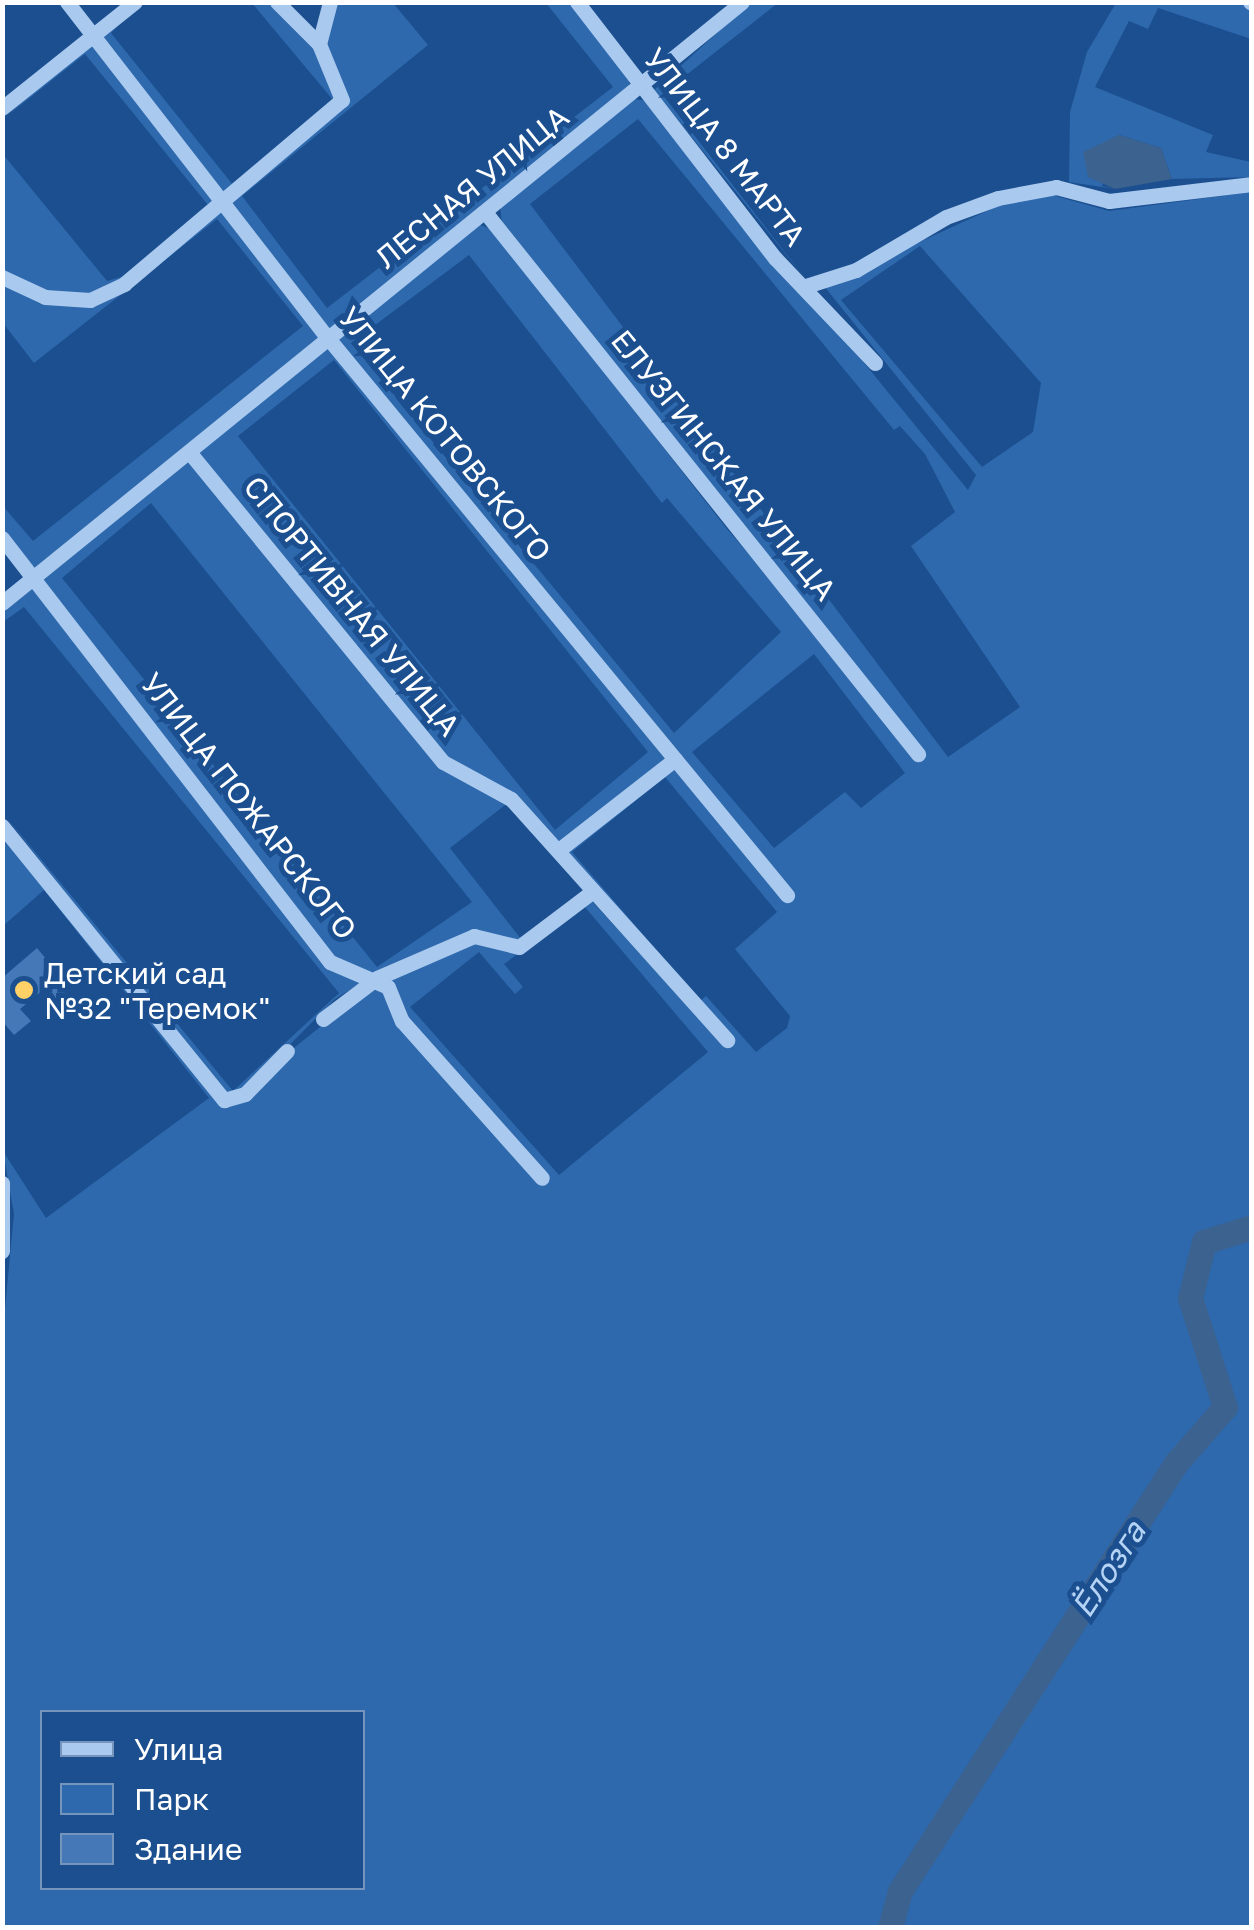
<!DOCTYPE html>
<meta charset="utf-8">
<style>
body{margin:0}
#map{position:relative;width:1254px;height:1930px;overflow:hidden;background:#1b4f8f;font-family:"Golos Text",sans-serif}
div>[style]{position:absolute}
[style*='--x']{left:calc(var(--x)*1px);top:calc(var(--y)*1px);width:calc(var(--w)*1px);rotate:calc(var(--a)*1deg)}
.green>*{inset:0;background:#2e69ad}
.water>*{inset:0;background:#3c6290}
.river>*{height:25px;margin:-12.5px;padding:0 12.5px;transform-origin:12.5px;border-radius:12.5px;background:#3c6290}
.building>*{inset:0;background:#4478b7}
.minor>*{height:15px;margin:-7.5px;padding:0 7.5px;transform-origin:7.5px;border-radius:7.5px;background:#a9c9ee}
.dots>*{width:28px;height:28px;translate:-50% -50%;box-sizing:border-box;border:5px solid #1b4f8f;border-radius:50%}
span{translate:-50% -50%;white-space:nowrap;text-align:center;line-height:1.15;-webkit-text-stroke:10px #1b4f8f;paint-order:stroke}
.street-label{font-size:30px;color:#fff}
.poi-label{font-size:30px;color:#fff}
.left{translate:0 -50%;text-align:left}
.water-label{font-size:32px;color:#b5d3f5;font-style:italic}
.frame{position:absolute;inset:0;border:5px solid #fff;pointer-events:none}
.legend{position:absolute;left:40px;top:1710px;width:325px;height:180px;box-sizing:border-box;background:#1b4f8f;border:2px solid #7695bc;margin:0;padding:12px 18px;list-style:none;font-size:30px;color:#fff}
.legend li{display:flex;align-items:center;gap:20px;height:50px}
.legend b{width:50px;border:2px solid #7695bc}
</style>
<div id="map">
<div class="green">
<div style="clip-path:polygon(1237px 2px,1251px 8px,1251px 39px,1158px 8px,1148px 29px,1129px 21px,1095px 87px,1213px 135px,1206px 152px,1251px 162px,1251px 177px,1172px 179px,1161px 148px,1119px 135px,1102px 186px,1115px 189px,1069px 182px,1070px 112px,1087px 52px,1116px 3px)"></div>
<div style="clip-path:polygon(140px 3px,111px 33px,233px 185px,333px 100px,252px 3px,273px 3px,316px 45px,338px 98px,227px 197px,99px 36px)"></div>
<div style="clip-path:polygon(334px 3px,393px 3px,428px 45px,242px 196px,327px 308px,613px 87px,546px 3px,571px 3px,630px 77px,629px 90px,331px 331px,231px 202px,346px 100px,323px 43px)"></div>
<div style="clip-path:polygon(750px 3px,778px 3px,662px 94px,805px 278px,654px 90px)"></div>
<div style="clip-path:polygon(93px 42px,222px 201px,122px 282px,88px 296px,46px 293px,3px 272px,2px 153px,107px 281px,125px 276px,208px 205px,85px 54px,3px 119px)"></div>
<div style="clip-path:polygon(evenodd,633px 99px,650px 101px,968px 490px,976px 475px,824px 286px,1000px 205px,1052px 195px,1109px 211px,1251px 192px,1251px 1927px,3px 1927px,2px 1340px,14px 1214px,3px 1151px,46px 1218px,209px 1098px,44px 890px,3px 926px,3px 833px,223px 1105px,376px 982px,405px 1019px,384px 980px,475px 941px,520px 949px,588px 897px,691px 1008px,565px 849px,673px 764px,336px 339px,478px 224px,493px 230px,727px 529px,924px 754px,502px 223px,500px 206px,528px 180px,633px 99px,638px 119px,894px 430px,900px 426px,925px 454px,955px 512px,911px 546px,1020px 707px,948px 757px,530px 204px,638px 119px,633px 99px,920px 246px,1041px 383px,1033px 432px,982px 467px,841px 300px,920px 246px,633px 99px,469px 255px,662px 503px,667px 498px,781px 632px,674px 733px,351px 343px,469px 255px,633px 99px,814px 654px,905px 773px,861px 808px,845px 792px,774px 848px,692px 752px,814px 654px,633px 99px,665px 777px,777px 912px,735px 949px,790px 1016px,787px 1028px,756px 1052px,706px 996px,700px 1001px,572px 852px,665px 777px,633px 99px,584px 906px,708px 1052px,559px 1175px,410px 1007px,479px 952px,515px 994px,523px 987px,504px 964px,584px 906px,633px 99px,42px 1712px,362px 1712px,362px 1888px,42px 1888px,42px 1712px)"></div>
<div style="clip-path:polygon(226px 206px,323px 336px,35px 571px,3px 531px,2px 505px,33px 541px,303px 326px,217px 219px,34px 363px,3px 323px,3px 281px,90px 304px)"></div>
<div style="clip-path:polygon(evenodd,330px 344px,669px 759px,561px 844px,445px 756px,197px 452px,330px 344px,334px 360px,648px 752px,555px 830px,238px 436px,334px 360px)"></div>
<div style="clip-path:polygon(evenodd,189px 459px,444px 766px,510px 802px,585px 893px,520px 944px,470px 934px,376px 975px,332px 959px,42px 581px,189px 459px,151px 503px,472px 902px,377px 967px,62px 578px,151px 503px,189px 459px,509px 802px,583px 890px,521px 939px,450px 848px,509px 802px)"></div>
<div style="clip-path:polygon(34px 587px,328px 965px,366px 980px,335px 999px,244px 1091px,226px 1096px,2px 812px,233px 1091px,339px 993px,24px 607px,3px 622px,3px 611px)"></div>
</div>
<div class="water">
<div style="clip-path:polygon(1119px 135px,1161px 148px,1172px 179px,1115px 189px,1088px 177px,1083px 152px)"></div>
</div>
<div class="river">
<div style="--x:890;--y:1928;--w:38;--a:-75"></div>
<div style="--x:900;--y:1891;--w:509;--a:-57.18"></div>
<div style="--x:1176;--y:1463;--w:74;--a:-48.8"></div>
<div style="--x:1225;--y:1407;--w:114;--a:-107.8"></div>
<div style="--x:1190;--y:1298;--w:58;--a:-76"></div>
<div style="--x:1204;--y:1242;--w:50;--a:-17.4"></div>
</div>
<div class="building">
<div style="clip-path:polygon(37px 948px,70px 988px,53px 1002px,43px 990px,20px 1009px,31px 1021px,14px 1035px,2px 1021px,2px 978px)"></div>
</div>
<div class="minor">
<div style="--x:67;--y:2;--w:425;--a:52.2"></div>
<div style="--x:328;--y:338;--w:722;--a:50.51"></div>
<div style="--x:577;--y:2;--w:324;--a:52.3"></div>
<div style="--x:775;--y:258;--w:145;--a:46.4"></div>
<div style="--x:1250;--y:2;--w:2;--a:27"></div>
<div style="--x:319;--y:44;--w:43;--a:-75.3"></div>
<div style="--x:2;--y:108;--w:170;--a:-38.6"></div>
<div style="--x:485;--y:212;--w:694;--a:51.38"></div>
<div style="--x:2;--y:277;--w:47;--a:24.9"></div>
<div style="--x:45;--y:297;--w:45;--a:3.8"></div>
<div style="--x:90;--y:300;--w:38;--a:-25"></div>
<div style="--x:124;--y:284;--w:285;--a:-40.2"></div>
<div style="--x:342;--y:100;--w:61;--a:-112.3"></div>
<div style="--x:319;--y:44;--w:59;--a:-135"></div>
<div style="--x:806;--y:286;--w:52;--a:-17.7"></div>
<div style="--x:856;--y:270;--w:104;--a:-30.5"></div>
<div style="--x:946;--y:217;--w:55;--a:-20.1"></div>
<div style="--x:998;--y:198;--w:59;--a:-10.7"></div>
<div style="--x:1056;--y:187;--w:55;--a:14.8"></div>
<div style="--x:1109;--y:201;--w:144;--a:-6.8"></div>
<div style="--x:190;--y:453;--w:399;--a:50.7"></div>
<div style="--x:443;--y:762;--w:77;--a:28.6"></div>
<div style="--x:511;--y:799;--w:324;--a:48.1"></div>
<div style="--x:2;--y:538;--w:536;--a:52.28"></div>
<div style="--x:330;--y:962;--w:63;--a:23.3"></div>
<div style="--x:388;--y:987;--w:37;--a:68"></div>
<div style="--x:402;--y:1021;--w:210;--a:48.3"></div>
<div style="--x:2;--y:603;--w:953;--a:-39.08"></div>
<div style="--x:2;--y:826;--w:353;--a:51"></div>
<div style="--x:224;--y:1100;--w:22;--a:-16"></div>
<div style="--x:245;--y:1094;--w:60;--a:-45.7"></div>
<div style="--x:560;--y:849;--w:146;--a:-38"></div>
<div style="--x:323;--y:1019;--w:68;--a:-37.2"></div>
<div style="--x:377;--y:978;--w:106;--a:-23.4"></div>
<div style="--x:474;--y:936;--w:46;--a:13.7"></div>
<div style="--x:519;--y:947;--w:88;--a:-37.1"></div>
<div style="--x:2;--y:1183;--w:68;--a:90"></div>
</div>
<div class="dots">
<div style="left:24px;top:990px;background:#ffd166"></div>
</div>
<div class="street-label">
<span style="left:725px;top:147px;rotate:52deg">УЛИЦА 8 МАРТА</span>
<span style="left:472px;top:187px;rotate:-39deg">ЛЕСНАЯ УЛИЦА</span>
<span style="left:445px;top:434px;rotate:51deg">УЛИЦА КОТОВСКОГО</span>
<span style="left:724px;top:465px;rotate:51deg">ЕЛУЗГИНСКАЯ УЛИЦА</span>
<span style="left:352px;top:606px;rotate:51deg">СПОРТИВНАЯ УЛИЦА</span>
<span style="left:249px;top:806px;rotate:52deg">УЛИЦА ПОЖАРСКОГО</span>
</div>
<div class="poi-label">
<span class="left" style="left:44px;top:990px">Детский сад<br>№32 "Теремок"</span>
</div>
<div class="water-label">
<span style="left:1108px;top:1569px;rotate:-57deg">Ёлозга</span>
</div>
<div class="frame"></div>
<ul class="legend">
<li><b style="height:12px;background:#a9c9ee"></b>Улица</li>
<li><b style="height:28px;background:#2e69ad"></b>Парк</li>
<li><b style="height:28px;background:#4478b7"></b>Здание</li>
</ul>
</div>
